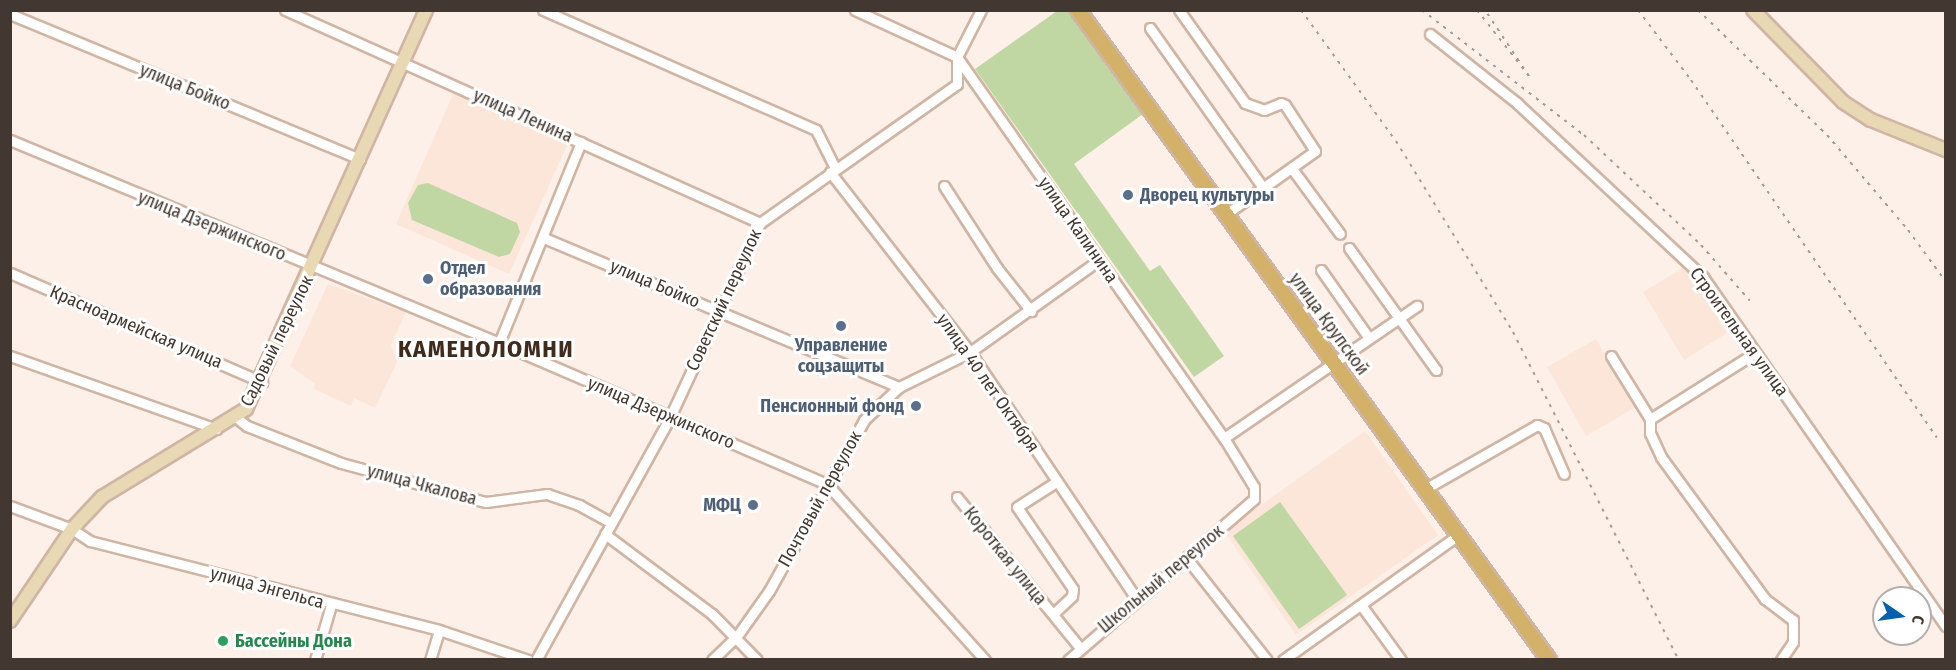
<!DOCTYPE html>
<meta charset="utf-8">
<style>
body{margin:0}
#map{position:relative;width:1956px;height:670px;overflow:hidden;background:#fcf0e9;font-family:"Fira Sans Condensed",sans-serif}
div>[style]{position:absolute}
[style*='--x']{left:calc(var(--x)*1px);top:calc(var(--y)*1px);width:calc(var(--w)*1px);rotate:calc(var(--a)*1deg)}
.built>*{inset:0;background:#fce6d9}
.green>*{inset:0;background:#c0d7a3}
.roads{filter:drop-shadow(2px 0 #d0b5a4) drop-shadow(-2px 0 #d0b5a4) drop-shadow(0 2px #d0b5a4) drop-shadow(0 -2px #d0b5a4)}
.street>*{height:9px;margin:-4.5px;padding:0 4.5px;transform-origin:4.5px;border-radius:4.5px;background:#fff}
.secondary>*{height:12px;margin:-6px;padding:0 6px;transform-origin:6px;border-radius:6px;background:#e9d8b4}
.primary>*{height:14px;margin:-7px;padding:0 7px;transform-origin:7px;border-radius:7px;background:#d3b168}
.rail>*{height:2px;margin-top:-1px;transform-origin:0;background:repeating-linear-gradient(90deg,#a69a93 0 3px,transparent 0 9px)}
.dots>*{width:16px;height:16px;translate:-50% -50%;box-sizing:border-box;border:3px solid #fff;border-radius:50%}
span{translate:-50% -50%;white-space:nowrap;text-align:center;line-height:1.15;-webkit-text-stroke:6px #fff;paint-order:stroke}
.street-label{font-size:18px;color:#433831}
.service-label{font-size:18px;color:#4e5e75;font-weight:700}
.left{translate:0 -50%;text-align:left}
.right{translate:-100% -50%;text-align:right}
.leisure-label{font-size:18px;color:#27864d;font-weight:700}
.district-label{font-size:24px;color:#412b1d;font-weight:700;letter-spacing:1.5px}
.frame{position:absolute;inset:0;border:12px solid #433831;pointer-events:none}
.north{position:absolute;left:1872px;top:586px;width:60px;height:60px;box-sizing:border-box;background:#fff;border:2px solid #b4afad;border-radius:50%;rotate:103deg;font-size:16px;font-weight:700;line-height:24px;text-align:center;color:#433831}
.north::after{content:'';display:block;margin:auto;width:21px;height:27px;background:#0361ae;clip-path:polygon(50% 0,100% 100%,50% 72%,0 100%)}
</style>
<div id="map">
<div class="built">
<div style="clip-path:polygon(454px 92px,568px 143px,509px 274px,396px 224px)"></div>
<div style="clip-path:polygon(1686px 266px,1727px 333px,1684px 360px,1643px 292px)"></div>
<div style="clip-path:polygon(328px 284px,406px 312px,391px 345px,397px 362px,375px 408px,354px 398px,351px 406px,314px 389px,315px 384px,290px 366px)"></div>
<div style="clip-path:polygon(1596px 339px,1636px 407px,1586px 436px,1547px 367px)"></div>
<div style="clip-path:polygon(1365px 431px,1438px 535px,1296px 635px,1224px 531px)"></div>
</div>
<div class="green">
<div style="clip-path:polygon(1057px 11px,1069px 11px,1143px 114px,1074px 164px,1150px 271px,1160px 265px,1224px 356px,1194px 377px,975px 69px)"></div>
<div style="clip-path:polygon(428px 183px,517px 223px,520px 232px,510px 254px,499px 257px,412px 220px,408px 203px,418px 185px)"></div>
<div style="clip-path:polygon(1280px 502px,1347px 595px,1299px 629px,1233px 536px)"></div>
</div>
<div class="roads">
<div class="street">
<div style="--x:285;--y:10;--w:521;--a:24.15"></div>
<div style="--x:543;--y:10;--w:298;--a:23.7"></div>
<div style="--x:816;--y:130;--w:42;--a:63.4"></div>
<div style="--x:855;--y:10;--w:112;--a:24.7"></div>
<div style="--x:957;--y:57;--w:465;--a:55"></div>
<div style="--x:1224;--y:438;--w:57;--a:58.5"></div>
<div style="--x:1254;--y:487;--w:12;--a:90"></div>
<div style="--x:1254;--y:499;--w:246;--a:139.1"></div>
<div style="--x:1179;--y:10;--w:114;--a:54.6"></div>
<div style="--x:1245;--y:103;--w:20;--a:20"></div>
<div style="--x:1264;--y:110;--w:18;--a:-22"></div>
<div style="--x:1281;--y:103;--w:4;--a:27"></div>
<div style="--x:1285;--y:105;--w:55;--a:56.9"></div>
<div style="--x:1315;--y:151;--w:109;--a:144.7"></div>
<div style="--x:10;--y:14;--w:379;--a:22.5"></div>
<div style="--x:1150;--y:28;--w:197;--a:54.7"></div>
<div style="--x:1430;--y:34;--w:111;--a:38.4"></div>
<div style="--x:1517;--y:103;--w:255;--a:43.1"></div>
<div style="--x:1703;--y:277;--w:425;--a:55.2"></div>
<div style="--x:10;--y:140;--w:529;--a:22.54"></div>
<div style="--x:499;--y:343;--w:357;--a:23.3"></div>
<div style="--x:827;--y:484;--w:237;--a:48.1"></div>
<div style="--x:1293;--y:170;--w:79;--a:53.7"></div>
<div style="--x:830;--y:172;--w:228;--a:52.1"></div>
<div style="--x:970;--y:352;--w:299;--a:56"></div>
<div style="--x:944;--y:186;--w:98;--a:57.1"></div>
<div style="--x:997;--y:268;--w:55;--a:51.7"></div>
<div style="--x:544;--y:238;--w:385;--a:22.8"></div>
<div style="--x:1349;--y:248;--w:150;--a:54.5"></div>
<div style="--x:1321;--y:270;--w:83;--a:54.8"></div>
<div style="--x:10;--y:273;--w:275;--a:23.4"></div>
<div style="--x:499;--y:343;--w:217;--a:-67.8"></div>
<div style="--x:10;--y:356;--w:219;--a:19.5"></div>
<div style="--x:1611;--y:356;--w:74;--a:58.2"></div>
<div style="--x:1650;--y:419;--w:14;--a:90"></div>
<div style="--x:1650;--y:433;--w:26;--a:65"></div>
<div style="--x:1661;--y:457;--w:176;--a:53.8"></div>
<div style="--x:1765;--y:599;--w:35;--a:37"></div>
<div style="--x:1793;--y:620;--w:22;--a:90"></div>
<div style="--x:1793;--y:642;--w:22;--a:124"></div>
<div style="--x:237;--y:418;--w:13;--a:39"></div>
<div style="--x:247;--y:426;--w:101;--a:21.5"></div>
<div style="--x:341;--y:463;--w:150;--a:15.1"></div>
<div style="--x:486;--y:502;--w:62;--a:-7.5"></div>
<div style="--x:547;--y:494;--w:34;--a:19"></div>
<div style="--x:579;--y:505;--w:37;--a:29"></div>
<div style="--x:1650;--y:419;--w:124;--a:-32.2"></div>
<div style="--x:1224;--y:438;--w:234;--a:-34.4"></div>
<div style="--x:1425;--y:489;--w:129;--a:-29.7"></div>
<div style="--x:1537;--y:425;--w:8;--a:23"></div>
<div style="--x:1544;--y:428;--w:50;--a:66.5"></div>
<div style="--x:957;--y:497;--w:195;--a:50.8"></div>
<div style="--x:10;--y:506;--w:66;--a:20.4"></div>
<div style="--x:72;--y:529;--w:22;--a:34"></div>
<div style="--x:90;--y:541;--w:360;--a:14.3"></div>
<div style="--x:439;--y:630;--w:94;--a:18.6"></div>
<div style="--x:605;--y:534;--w:134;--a:36.8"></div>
<div style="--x:712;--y:614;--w:64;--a:45.6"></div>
<div style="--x:1188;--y:560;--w:127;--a:51.7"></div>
<div style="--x:1361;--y:605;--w:68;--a:54"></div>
<div style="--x:1053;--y:614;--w:26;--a:-43"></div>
<div style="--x:1072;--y:596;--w:7;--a:-82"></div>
<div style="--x:1073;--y:589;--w:99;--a:-124.3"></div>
<div style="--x:1017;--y:507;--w:46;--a:-32.7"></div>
<div style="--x:315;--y:660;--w:57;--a:-73.8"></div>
<div style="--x:430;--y:660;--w:31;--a:-73"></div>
<div style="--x:536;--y:660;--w:277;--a:-61.1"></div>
<div style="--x:670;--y:417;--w:214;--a:-65.1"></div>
<div style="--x:760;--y:223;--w:241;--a:-35.2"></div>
<div style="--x:957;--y:84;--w:27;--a:-90"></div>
<div style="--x:957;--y:57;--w:53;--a:-62.9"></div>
<div style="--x:712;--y:660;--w:35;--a:-44"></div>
<div style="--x:737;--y:636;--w:55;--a:-54.6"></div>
<div style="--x:769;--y:591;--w:196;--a:-60.9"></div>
<div style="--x:864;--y:420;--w:48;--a:-43.3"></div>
<div style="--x:899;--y:387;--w:79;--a:-26.2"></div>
<div style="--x:970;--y:352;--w:158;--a:-35.5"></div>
<div style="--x:1283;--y:660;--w:215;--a:-35.5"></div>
</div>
<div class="secondary">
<div style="--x:1753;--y:10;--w:129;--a:45.6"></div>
<div style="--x:1843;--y:102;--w:33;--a:33"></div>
<div style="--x:1871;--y:120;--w:81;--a:21.8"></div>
<div style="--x:10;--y:621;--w:111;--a:-56"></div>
<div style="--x:72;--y:529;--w:44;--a:-46.8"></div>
<div style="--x:102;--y:497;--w:169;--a:-31.4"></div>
<div style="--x:246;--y:409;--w:438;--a:-65.7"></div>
</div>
<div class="primary">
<div style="--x:1078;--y:10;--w:803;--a:54.07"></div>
</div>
</div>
<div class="rail">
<div style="--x:1301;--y:10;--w:162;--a:54.1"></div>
<div style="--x:1396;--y:141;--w:224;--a:58.5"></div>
<div style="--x:1513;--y:332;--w:368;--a:63.2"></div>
<div style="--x:1422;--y:10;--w:205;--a:37.7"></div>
<div style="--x:1584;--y:135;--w:161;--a:43.2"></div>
<div style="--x:1701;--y:245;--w:74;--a:48.8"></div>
<div style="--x:1477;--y:10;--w:84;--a:51.8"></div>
<div style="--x:1529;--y:76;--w:79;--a:-123.7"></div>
<div style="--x:1638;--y:10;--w:88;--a:52.9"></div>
<div style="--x:1691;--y:80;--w:434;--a:55.5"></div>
<div style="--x:1698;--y:10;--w:180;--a:44.1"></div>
<div style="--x:1827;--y:135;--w:125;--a:49.5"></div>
<div style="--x:1908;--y:230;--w:64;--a:53.8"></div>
</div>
<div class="dots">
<div style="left:1128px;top:195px;background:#5c6f8a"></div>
<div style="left:428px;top:279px;background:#5c6f8a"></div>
<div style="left:841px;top:326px;background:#5c6f8a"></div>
<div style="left:916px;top:406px;background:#5c6f8a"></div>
<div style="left:753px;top:505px;background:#5c6f8a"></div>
<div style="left:223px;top:641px;background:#2e9e5b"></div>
</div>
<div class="street-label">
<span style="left:185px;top:87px;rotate:22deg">улица Бойко</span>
<span style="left:523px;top:116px;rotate:24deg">улица Ленина</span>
<span style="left:212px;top:226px;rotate:22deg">улица Дзержинского</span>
<span style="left:1078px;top:230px;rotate:55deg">улица Калинина</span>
<span style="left:655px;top:284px;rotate:23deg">улица Бойко</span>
<span style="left:724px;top:300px;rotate:-65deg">Советский переулок</span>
<span style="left:1329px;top:324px;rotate:54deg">улица Крупской</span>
<span style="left:136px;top:327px;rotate:23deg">Красноармейская улица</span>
<span style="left:1739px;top:332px;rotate:54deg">Строительная улица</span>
<span style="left:277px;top:341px;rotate:-64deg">Садовый переулок</span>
<span style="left:988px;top:383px;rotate:55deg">улица 40 лет Октября</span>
<span style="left:661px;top:413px;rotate:23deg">улица Дзержинского</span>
<span style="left:422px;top:485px;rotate:15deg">улица Чкалова</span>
<span style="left:820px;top:499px;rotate:-61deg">Почтовый переулок</span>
<span style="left:1005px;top:556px;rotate:51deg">Короткая улица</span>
<span style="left:1161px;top:579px;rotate:-40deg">Школьный переулок</span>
<span style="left:267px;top:588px;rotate:15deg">улица Энгельса</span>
</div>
<div class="service-label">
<span class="left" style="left:1140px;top:195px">Дворец культуры</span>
<span class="left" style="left:440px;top:279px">Отдел<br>образования</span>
<span style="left:841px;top:356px">Управление<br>соцзащиты</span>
<span class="right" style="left:904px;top:406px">Пенсионный фонд</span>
<span class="right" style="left:741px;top:505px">МФЦ</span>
</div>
<div class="leisure-label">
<span class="left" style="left:235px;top:641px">Бассейны Дона</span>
</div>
<div class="district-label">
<span style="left:486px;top:350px">КАМЕНОЛОМНИ</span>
</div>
<div class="frame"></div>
<div class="north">С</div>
</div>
